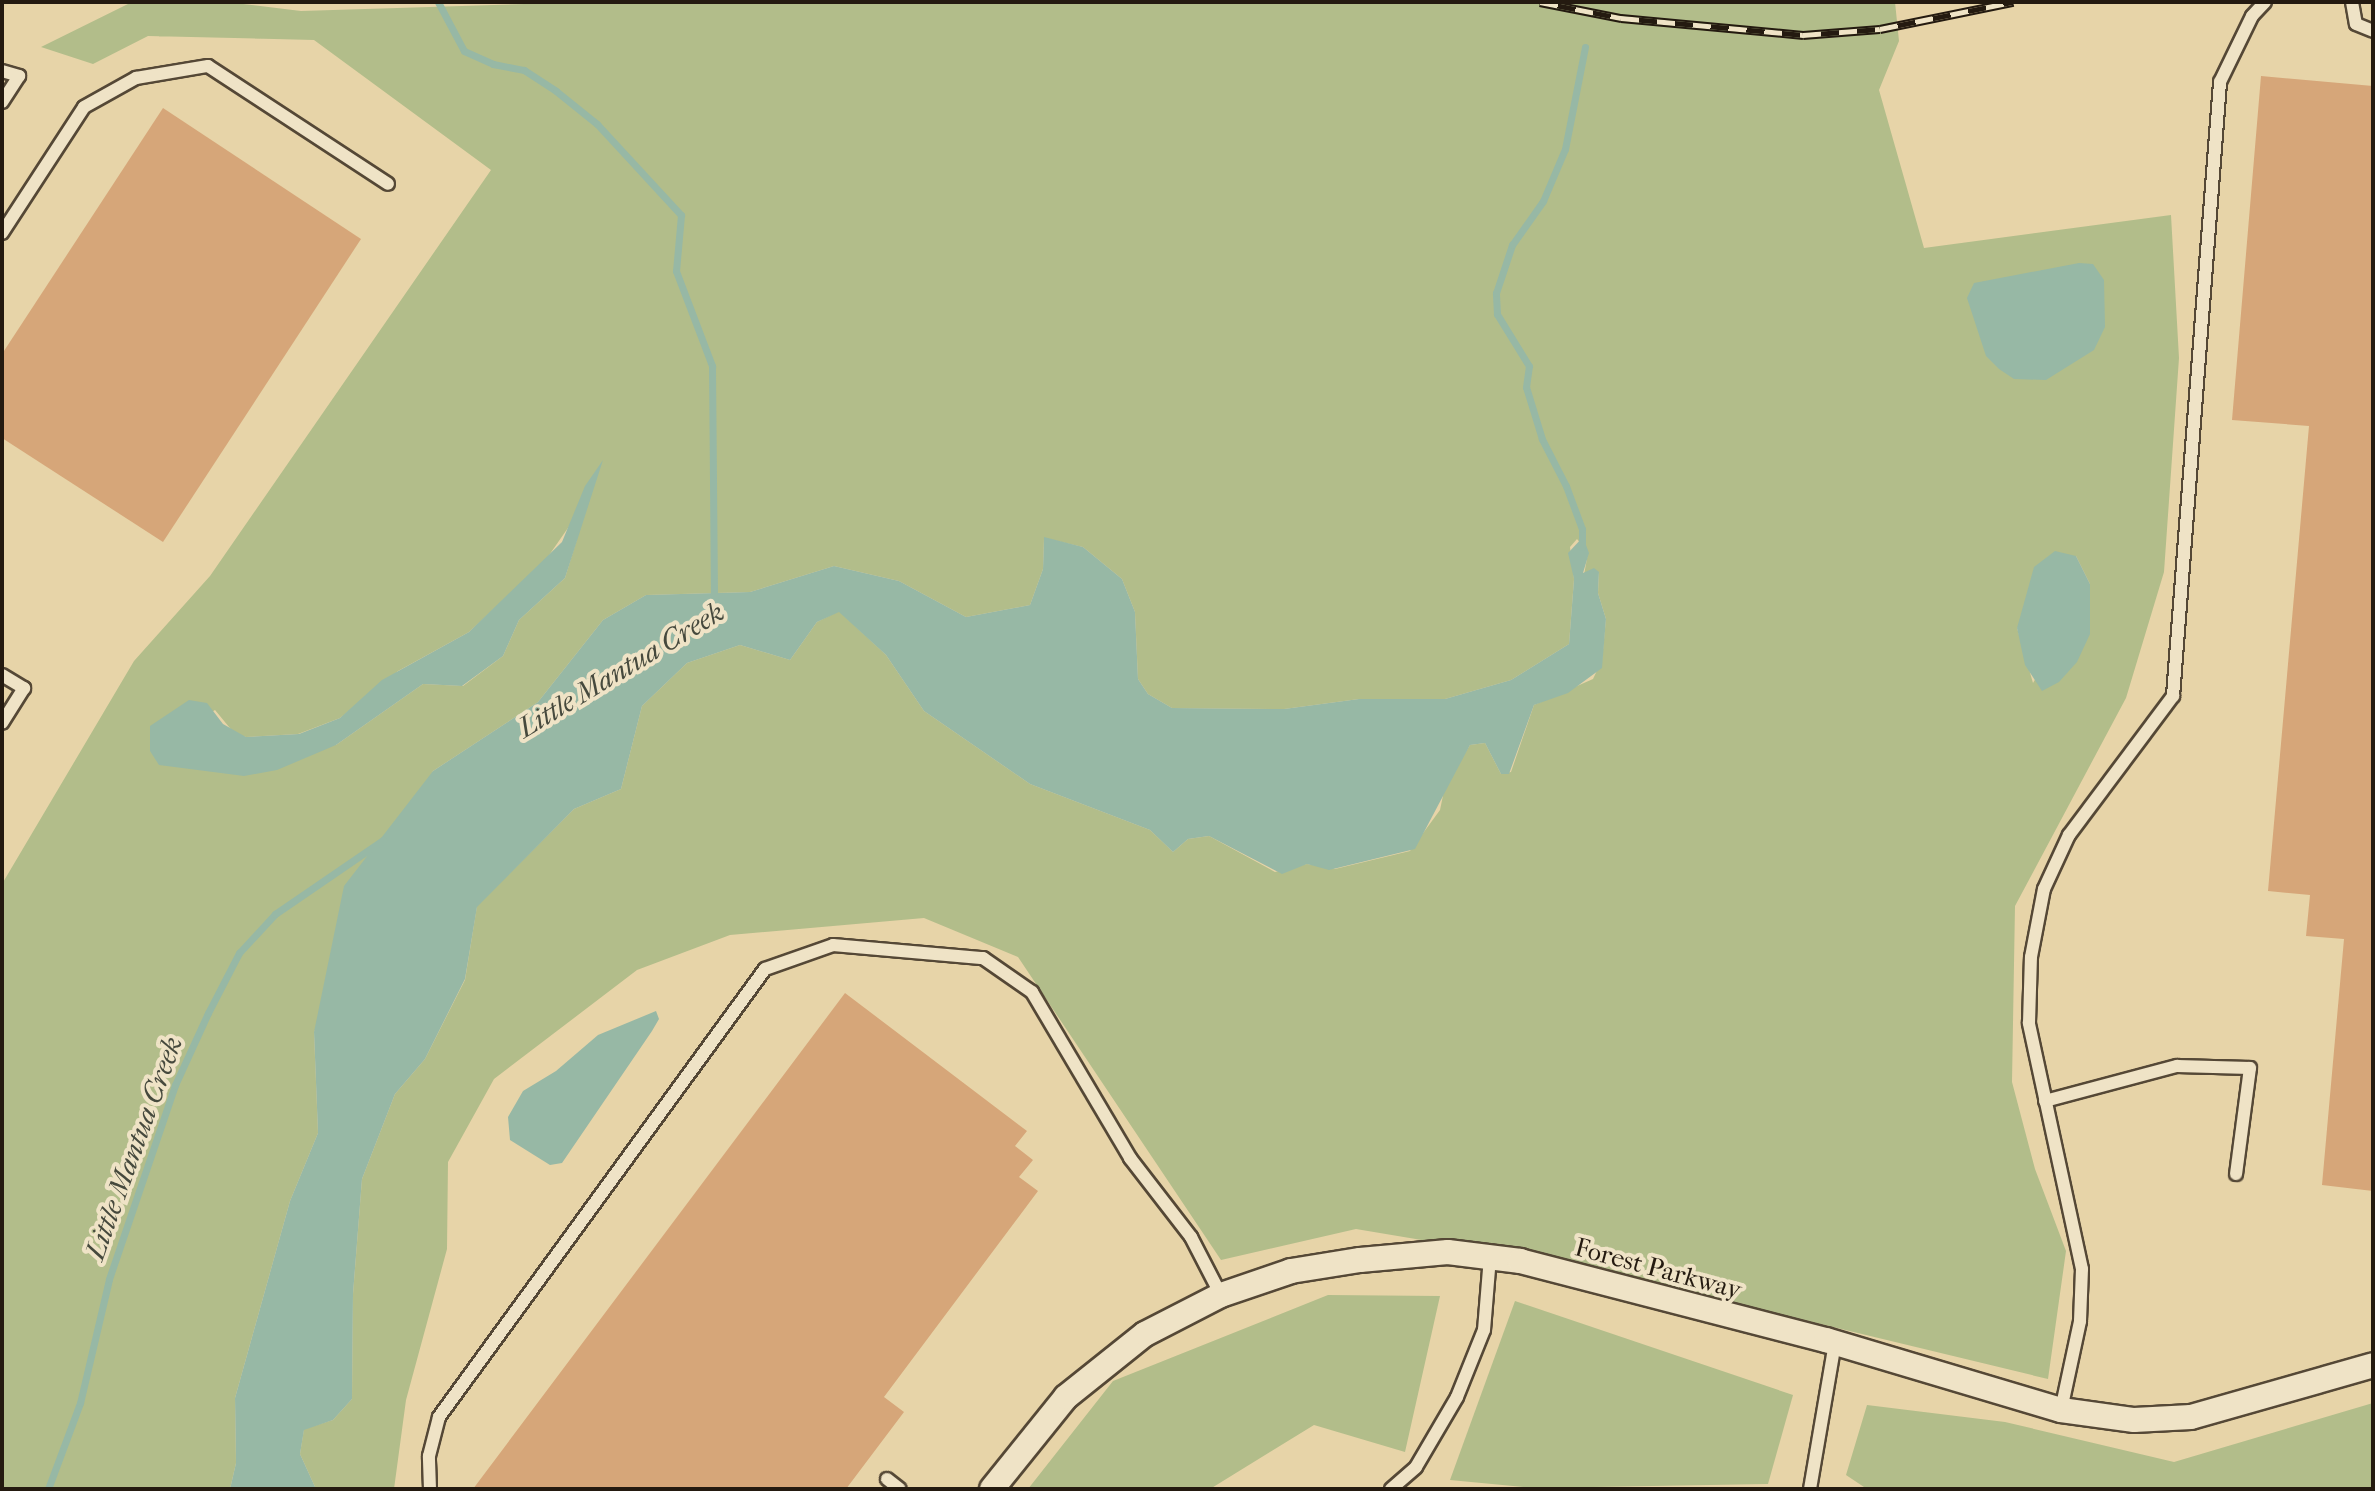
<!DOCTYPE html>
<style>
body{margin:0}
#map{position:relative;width:2375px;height:1491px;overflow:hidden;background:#e7d4a8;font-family:"IM FELL French Canon",serif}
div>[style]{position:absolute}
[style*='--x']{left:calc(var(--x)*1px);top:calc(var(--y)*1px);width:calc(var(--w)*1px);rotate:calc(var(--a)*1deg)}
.green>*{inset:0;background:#b2bd8a}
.water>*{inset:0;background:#97b8a5}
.stream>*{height:7px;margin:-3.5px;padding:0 3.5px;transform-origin:3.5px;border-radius:3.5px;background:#97b8a5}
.building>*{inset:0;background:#d6a679}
.roads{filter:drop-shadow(2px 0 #554836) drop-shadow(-2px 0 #554836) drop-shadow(0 2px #554836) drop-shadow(0 -2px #554836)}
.service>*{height:12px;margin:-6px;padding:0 6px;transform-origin:6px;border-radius:6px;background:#efe3c6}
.minor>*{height:24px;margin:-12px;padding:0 12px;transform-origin:12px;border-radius:12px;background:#efe3c6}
.rail>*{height:9px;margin-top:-4.5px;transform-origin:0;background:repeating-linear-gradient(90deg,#efe3c6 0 18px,#241a10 0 36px);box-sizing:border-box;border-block:2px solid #241a10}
span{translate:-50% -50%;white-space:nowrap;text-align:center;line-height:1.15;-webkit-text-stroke:8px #efe3c6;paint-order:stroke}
.street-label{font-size:26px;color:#241a10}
.water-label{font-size:28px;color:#46493d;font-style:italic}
.frame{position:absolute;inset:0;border:4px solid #241a10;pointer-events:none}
</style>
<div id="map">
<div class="green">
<div style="clip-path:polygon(evenodd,132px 2px,226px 2px,301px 11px,591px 2px,1895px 2px,1899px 41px,1879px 90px,1924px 248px,2171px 215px,2179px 358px,2164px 572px,2126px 698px,2015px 906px,2012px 1082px,2035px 1169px,2066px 1251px,2048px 1379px,1588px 1268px,1356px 1229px,1221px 1260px,1018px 957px,924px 918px,730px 935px,637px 970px,494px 1079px,448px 1162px,447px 1249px,406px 1400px,394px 1489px,316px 1489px,300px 1454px,304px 1429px,333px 1420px,352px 1399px,353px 1294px,362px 1179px,395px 1094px,425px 1059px,465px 980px,477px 906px,574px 809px,621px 789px,642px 706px,687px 663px,740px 645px,790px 660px,817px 622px,839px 611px,886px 655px,924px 711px,1030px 784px,1150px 830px,1173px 852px,1188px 839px,1209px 836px,1275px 872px,1307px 864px,1335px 869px,1410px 851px,1440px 810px,1445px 786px,1470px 745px,1485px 743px,1501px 774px,1511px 772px,1534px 705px,1593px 679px,1602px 660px,1606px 619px,1598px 593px,1599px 572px,1584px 575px,1588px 553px,1577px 539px,1570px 547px,1574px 579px,1569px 644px,1511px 680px,1445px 699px,1359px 699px,1284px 709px,1172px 708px,1148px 694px,1138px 679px,1135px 612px,1122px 579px,1083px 547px,1044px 538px,1043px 569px,1030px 605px,966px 617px,899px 581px,834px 566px,750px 592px,646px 595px,603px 620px,538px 702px,433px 771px,314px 1032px,318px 1133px,290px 1201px,235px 1398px,236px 1463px,230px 1489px,2px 1489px,2px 884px,134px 661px,210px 576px,491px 170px,314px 40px,148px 36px,93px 64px,41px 47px,132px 2px,570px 525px,577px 539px,565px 578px,519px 620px,503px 656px,463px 686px,423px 684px,336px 745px,150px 751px,215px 710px,234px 733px,246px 737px,298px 734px,340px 718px,398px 671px,469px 632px,545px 561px,570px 525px,132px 2px,2076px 556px,2090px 584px,2033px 683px,2017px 628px,2076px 556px)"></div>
<div style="clip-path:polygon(1328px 1295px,1440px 1296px,1405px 1452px,1314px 1425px,1210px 1489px,1028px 1489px,1113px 1381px)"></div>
<div style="clip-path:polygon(1515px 1301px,1793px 1395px,1768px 1484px,1535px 1488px,1450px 1480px)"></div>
<div style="clip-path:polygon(2373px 1403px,2373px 1489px,1867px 1489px,1846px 1475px,1867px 1405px,2005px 1422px,2174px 1462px)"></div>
</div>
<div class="water">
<div style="clip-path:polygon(2079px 263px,2093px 264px,2104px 280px,2105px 327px,2094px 350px,2046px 380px,2014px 379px,1999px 369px,1986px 356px,1967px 298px,1974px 283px)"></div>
<div style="clip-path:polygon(603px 460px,565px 578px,519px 620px,503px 656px,462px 686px,423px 684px,336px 745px,277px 770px,244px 776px,159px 765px,150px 751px,150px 726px,189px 700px,207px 703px,223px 724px,246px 737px,299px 734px,340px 718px,382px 680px,469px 632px,562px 542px,585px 486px)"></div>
<div style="clip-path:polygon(1044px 537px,1083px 547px,1122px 579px,1135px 612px,1138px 679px,1148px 694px,1172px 708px,1284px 709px,1359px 699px,1445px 699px,1511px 680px,1569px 644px,1574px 579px,1568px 553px,1583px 537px,1589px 553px,1583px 573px,1594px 568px,1599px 572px,1598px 593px,1606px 619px,1602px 668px,1568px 693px,1534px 705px,1509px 774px,1501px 774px,1485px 743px,1470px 745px,1415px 849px,1329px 870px,1307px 864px,1282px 874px,1209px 836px,1188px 839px,1173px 852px,1150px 830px,1030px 784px,924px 711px,886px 655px,839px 612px,817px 622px,790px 660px,740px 645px,687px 663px,642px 706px,621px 789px,574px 809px,477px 907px,465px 979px,425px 1059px,395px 1094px,362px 1179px,353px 1294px,352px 1399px,333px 1420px,304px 1430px,300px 1454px,316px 1489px,230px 1489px,236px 1463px,235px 1398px,290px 1201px,318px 1133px,314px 1032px,344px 886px,433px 771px,538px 702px,603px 620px,646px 595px,750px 592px,834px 566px,899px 581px,966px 617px,1030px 605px,1043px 569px)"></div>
<div style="clip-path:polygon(2055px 551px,2076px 556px,2090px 584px,2090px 634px,2077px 662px,2059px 682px,2042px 691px,2025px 665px,2017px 628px,2034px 567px)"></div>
<div style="clip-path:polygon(656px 1011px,659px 1019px,652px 1031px,562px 1163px,550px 1165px,510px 1140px,508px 1117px,523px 1091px,556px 1071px,598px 1035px)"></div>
</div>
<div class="stream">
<div style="--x:438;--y:2;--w:55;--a:62"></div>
<div style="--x:464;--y:51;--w:32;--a:24"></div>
<div style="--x:493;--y:64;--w:32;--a:11"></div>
<div style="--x:524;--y:70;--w:38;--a:33"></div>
<div style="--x:556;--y:91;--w:53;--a:38.8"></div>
<div style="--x:597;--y:124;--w:124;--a:47.3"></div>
<div style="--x:681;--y:215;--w:56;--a:95.1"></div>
<div style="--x:676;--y:271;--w:102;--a:69.2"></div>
<div style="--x:712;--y:366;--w:235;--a:89.5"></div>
<div style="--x:1582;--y:547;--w:18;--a:-90"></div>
<div style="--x:1582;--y:529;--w:46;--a:-110.4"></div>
<div style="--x:1566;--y:486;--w:53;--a:-117.1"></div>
<div style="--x:1542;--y:439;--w:54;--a:-107.1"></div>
<div style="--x:1526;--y:387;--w:21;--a:-82"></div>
<div style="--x:1529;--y:366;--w:61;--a:-121.6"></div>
<div style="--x:1497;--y:314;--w:21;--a:-93"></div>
<div style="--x:1496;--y:293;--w:51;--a:-71.6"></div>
<div style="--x:1512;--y:245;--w:54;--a:-54.8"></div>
<div style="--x:1543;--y:201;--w:56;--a:-67.1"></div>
<div style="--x:1565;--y:149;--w:104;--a:-78.9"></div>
<div style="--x:48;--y:1489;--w:92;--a:-69.6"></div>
<div style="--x:80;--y:1403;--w:127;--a:-76.8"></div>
<div style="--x:109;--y:1279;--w:205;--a:-71.2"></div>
<div style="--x:175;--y:1085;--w:79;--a:-65.4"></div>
<div style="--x:208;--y:1013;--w:68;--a:-62.7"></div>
<div style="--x:239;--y:953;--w:53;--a:-47.3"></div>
<div style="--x:275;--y:914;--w:131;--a:-34.4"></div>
</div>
<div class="building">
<div style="clip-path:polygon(2261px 76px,2373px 86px,2373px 1191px,2322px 1185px,2344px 939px,2306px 936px,2310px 895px,2268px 891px,2309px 426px,2232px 420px)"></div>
<div style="clip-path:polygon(163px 108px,361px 239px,163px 542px,2px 438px,2px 354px)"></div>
<div style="clip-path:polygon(845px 993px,1027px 1131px,1015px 1146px,1033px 1160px,1019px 1177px,1038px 1191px,884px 1397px,904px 1412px,846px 1489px,473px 1489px)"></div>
</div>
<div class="roads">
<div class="service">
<div style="--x:2352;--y:2;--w:22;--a:80"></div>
<div style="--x:2356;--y:24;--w:18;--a:22"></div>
<div style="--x:2;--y:71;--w:18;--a:16"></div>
<div style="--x:19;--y:76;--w:31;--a:123"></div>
<div style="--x:2;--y:233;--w:150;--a:-56.9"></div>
<div style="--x:84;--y:107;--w:60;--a:-29.1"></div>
<div style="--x:136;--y:78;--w:73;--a:-9.5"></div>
<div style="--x:208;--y:66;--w:215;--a:33.2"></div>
<div style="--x:2;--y:675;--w:26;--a:31"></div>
<div style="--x:24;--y:688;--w:41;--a:122.2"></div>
<div style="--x:2045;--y:1101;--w:137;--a:-14.9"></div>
<div style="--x:2177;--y:1066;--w:73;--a:1.6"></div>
<div style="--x:2250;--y:1068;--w:107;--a:97.5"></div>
<div style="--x:2061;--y:1410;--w:91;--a:-77.9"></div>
<div style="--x:2080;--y:1321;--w:52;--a:-87.8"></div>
<div style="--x:2082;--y:1269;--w:252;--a:-102.2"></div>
<div style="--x:2029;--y:1023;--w:66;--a:-88.3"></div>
<div style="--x:2031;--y:957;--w:69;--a:-79.2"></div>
<div style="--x:2044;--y:889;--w:60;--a:-65.2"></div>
<div style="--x:2069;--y:835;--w:174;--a:-53.2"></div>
<div style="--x:2173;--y:696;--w:616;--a:-85.62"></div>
<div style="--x:2220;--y:82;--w:73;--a:-64.1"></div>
<div style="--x:2252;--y:16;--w:19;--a:-47"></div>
<div style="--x:887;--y:1479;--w:16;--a:38"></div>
<div style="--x:430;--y:1489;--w:33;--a:-92"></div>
<div style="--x:429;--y:1456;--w:40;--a:-75.6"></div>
<div style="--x:439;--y:1417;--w:554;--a:-53.96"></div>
<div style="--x:765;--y:969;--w:72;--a:-19.4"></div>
<div style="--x:833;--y:945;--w:151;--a:5"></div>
<div style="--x:983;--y:958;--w:60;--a:34.8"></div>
<div style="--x:1032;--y:992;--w:193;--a:59.4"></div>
<div style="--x:1130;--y:1158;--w:100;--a:52.3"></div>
<div style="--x:1191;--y:1237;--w:65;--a:62.7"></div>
<div style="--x:1391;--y:1489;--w:33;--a:-41"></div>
<div style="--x:1416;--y:1467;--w:81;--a:-59.6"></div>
<div style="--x:1457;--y:1397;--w:72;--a:-68.1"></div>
<div style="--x:1484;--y:1330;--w:73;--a:-85.3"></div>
<div style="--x:1810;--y:1489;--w:148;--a:-80.3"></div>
</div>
<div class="minor">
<div style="--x:992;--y:1489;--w:118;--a:-51.2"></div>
<div style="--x:1066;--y:1397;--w:101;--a:-38.6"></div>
<div style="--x:1145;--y:1334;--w:85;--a:-27.2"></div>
<div style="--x:1221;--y:1295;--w:74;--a:-18.9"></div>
<div style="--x:1291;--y:1271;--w:70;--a:-9.1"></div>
<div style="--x:1360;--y:1260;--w:88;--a:-5.2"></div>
<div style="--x:1448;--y:1252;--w:73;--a:7.1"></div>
<div style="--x:1520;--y:1261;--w:316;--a:14.5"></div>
<div style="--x:1826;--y:1340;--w:245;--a:16.6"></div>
<div style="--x:2061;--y:1410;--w:74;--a:7.8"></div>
<div style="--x:2134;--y:1420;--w:57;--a:-3"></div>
<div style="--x:2191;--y:1417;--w:189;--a:-15.9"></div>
</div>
</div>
<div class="rail">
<div style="--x:1540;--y:2;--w:83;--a:11.2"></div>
<div style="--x:1621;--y:18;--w:183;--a:5.3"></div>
<div style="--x:1803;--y:35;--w:77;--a:-4.5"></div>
<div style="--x:1880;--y:29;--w:136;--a:-11.5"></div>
</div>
<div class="street-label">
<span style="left:1658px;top:1269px;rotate:15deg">Forest Parkway</span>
</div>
<div class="water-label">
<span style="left:621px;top:670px;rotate:-31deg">Little Mantua Creek</span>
<span style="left:134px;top:1148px;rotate:-70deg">Little Mantua Creek</span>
</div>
<div class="frame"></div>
</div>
